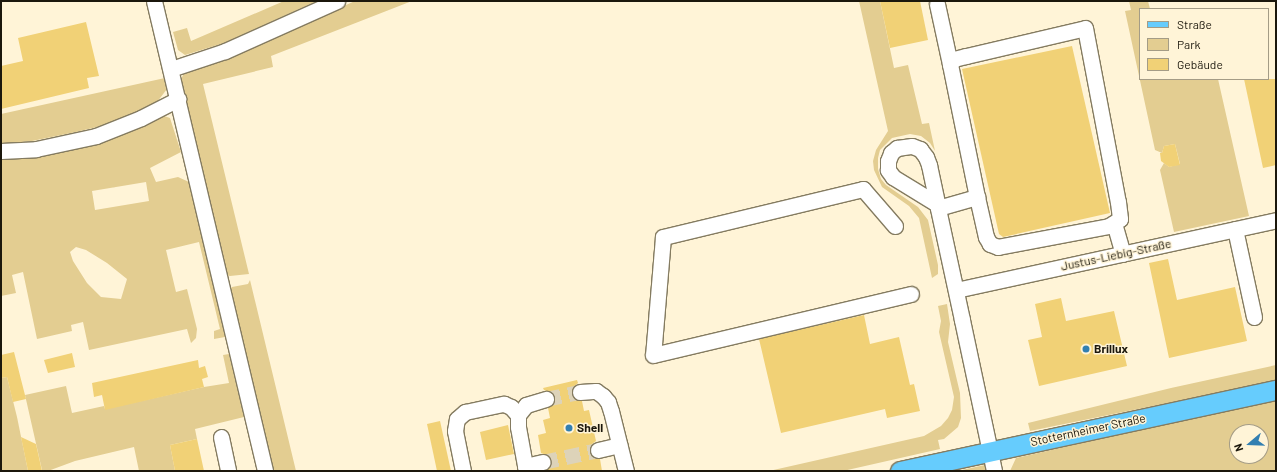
<!DOCTYPE html>
<meta charset="utf-8">
<style>
body{margin:0}
#map{position:relative;width:1277px;height:472px;overflow:hidden;background:#fff4d7;font-family:Barlow,sans-serif}
div>[style]{position:absolute}
[style*='--x']{left:calc(var(--x)*1px);top:calc(var(--y)*1px);width:calc(var(--w)*1px);rotate:calc(var(--a)*1deg)}
.green>*{inset:0;background:#e3cd91}
.building>*{inset:0;background:#f1d176}
.minor-tunnel>*{height:15px;margin-top:-7.5px;transform-origin:0;background:repeating-linear-gradient(90deg,#ddd3b9 0 15px,transparent 0 23px)}
.roads{filter:drop-shadow(1px 0 #847b60) drop-shadow(-1px 0 #847b60) drop-shadow(0 1px #847b60) drop-shadow(0 -1px #847b60)}
.minor>*{height:15px;margin:-7.5px;padding:0 7.5px;transform-origin:7.5px;border-radius:7.5px;background:#fff}
.major>*{height:19px;margin:-9.5px;padding:0 9.5px;transform-origin:9.5px;border-radius:9.5px;background:#66ccfd}
.dots>*{width:11px;height:11px;translate:-50% -50%;box-sizing:border-box;border:2px solid #fff4d7;border-radius:50%}
span{translate:-50% -50%;white-space:nowrap;text-align:center;line-height:1.15;-webkit-text-stroke:3px #fff4d7;paint-order:stroke}
.street-label{font-size:12px;color:#1b170c}
.poi-label{font-size:12px;color:#1b170c;font-weight:700}
.left{translate:0 -50%;text-align:left}
.frame{position:absolute;inset:0;border:2px solid #1b170c;pointer-events:none}
.legend{position:absolute;left:1139px;top:8px;width:130px;height:72px;box-sizing:border-box;background:#fff4d7;border:1px solid #a49c86;margin:0;padding:5px 7px;list-style:none;font-size:12px;color:#1b170c}
.legend li{display:flex;align-items:center;gap:8px;height:20px}
.legend b{width:20px;border:1px solid #a49c86}
.north{position:absolute;left:1229px;top:424px;width:40px;height:40px;box-sizing:border-box;background:#fff4d7;border:1px solid #a49c86;border-radius:50%;rotate:251deg;font-size:11px;font-weight:700;line-height:16px;text-align:center;color:#1b170c}
.north::after{content:'';display:block;margin:auto;width:14px;height:18px;background:#327fb1;clip-path:polygon(50% 0,100% 100%,50% 72%,0 100%)}
</style>
<div id="map">
<div class="green">
<div style="clip-path:polygon(284px 1px,317px 1px,224px 43px,185px 55px,178px 50px,173px 32px,187px 28px,191px 41px)"></div>
<div style="clip-path:polygon(355px 1px,412px 1px,271px 56px,273px 67px,203px 84px,249px 274px,230px 276px,226px 275px,181px 84px,182px 77px,185px 72px,254px 46px)"></div>
<div style="clip-path:polygon(859px 1px,880px 1px,894px 68px,908px 65px,922px 124px,929px 123px,935px 151px,930px 143px,921px 136px,910px 134px,892px 138px,880px 150px,878px 158px,878px 169px,881px 179px,886px 185px,918px 207px,928px 220px,938px 265px,938px 274px,932px 278px,919px 218px,909px 206px,882px 187px,874px 170px,873px 161px,876px 150px,888px 131px)"></div>
<div style="clip-path:polygon(1129px 1px,1148px 1px,1150px 9px,1140px 9px,1140px 79px,1218px 79px,1249px 216px,1174px 232px,1160px 170px,1164px 163px,1169px 167px,1180px 164px,1175px 144px,1164px 146px,1162px 153px,1155px 150px,1125px 11px,1131px 10px)"></div>
<div style="clip-path:polygon(165px 78px,167px 89px,157px 102px,134px 113px,101px 126px,76px 132px,32px 141px,1px 144px,1px 114px)"></div>
<div style="clip-path:polygon(evenodd,161px 115px,170px 118px,181px 152px,150px 168px,156px 182px,178px 177px,189px 182px,225px 337px,214px 339px,214px 331px,220px 329px,199px 242px,166px 250px,176px 292px,187px 289px,197px 329px,196px 338px,191px 343px,187px 329px,89px 350px,83px 322px,71px 325px,72px 331px,37px 339px,23px 272px,12px 275px,16px 293px,1px 296px,1px 156px,161px 115px,146px 182px,149px 201px,95px 210px,92px 191px,146px 182px,161px 115px,76px 247px,86px 250px,107px 263px,127px 279px,121px 299px,101px 297px,87px 283px,73px 261px,70px 252px,76px 247px)"></div>
<div style="clip-path:polygon(250px 280px,296px 471px,273px 471px,229px 290px,232px 287px,248px 284px)"></div>
<div style="clip-path:polygon(947px 304px,950px 324px,948px 342px,960px 393px,961px 418px,958px 427px,944px 439px,938px 440px,940px 449px,843px 471px,769px 471px,924px 436px,941px 426px,948px 418px,952px 410px,954px 397px,939px 332px,941px 321px,938px 306px)"></div>
<div style="clip-path:polygon(229px 354px,244px 417px,195px 429px,197px 439px,170px 445px,175px 471px,139px 471px,134px 447px,75px 461px,48px 471px,38px 471px,42px 470px,25px 395px,66px 386px,72px 413px,104px 406px,105px 409px,204px 387px,229px 383px,223px 355px)"></div>
<div style="clip-path:polygon(1276px 365px,1276px 381px,1030px 431px,1028px 423px,1171px 388px)"></div>
<div style="clip-path:polygon(7px 377px,17px 417px,28px 471px,1px 471px,1px 378px)"></div>
<div style="clip-path:polygon(evenodd,1276px 399px,1276px 471px,1010px 471px,1016px 458px,1276px 399px,1237px 432px,1261px 432px,1261px 456px,1237px 456px,1237px 432px)"></div>
<div style="clip-path:polygon(985px 465px,986px 471px,957px 471px)"></div>
</div>
<div class="building">
<div style="clip-path:polygon(880px 1px,920px 1px,928px 40px,890px 48px)"></div>
<div style="clip-path:polygon(86px 22px,99px 76px,87px 78px,89px 88px,1px 109px,1px 66px,23px 61px,18px 38px)"></div>
<div style="clip-path:polygon(1072px 46px,1110px 213px,1003px 237px,999px 234px,962px 69px)"></div>
<div style="clip-path:polygon(1244px 79px,1276px 79px,1276px 165px,1263px 168px)"></div>
<div style="clip-path:polygon(1175px 144px,1180px 165px,1169px 167px,1161px 161px,1160px 153px,1162px 153px,1164px 146px)"></div>
<div style="clip-path:polygon(1168px 259px,1177px 300px,1235px 287px,1247px 341px,1169px 358px,1149px 263px)"></div>
<div style="clip-path:polygon(1061px 298px,1066px 321px,1114px 311px,1127px 366px,1039px 386px,1028px 340px,1042px 337px,1035px 304px)"></div>
<div style="clip-path:polygon(864px 315px,870px 344px,899px 337px,910px 385px,914px 384px,920px 411px,887px 418px,885px 409px,781px 433px,759px 339px)"></div>
<div style="clip-path:polygon(14px 352px,26px 399px,13px 402px,7px 377px,1px 378px,1px 355px)"></div>
<div style="clip-path:polygon(72px 353px,75px 367px,48px 373px,44px 360px)"></div>
<div style="clip-path:polygon(198px 360px,199px 368px,205px 366px,208px 377px,202px 379px,204px 387px,105px 410px,102px 395px,94px 397px,92px 383px)"></div>
<div style="clip-path:polygon(577px 380px,578px 383px,572px 388px,571px 393px,576px 400px,582px 401px,584px 411px,589px 410px,596px 441px,592px 444px,589px 452px,592px 456px,600px 459px,602px 471px,545px 471px,551px 465px,552px 460px,549px 456px,541px 453px,538px 435px,546px 433px,543px 420px,550px 418px,548px 408px,552px 405px,555px 401px,552px 393px,544px 390px,543px 388px)"></div>
<div style="clip-path:polygon(440px 421px,451px 471px,437px 471px,427px 424px)"></div>
<div style="clip-path:polygon(508px 425px,514px 454px,486px 460px,480px 432px)"></div>
<div style="clip-path:polygon(21px 437px,36px 444px,42px 471px,28px 471px)"></div>
<div style="clip-path:polygon(197px 439px,204px 471px,175px 471px,170px 445px)"></div>
</div>
<div class="minor-tunnel">
<div style="--x:546;--y:399;--w:35;--a:-12"></div>
<div style="--x:543;--y:462;--w:56;--a:-12.3"></div>
</div>
<div class="roads">
<div class="minor">
<div style="--x:154;--y:1;--w:483;--a:76.7"></div>
<div style="--x:937;--y:4;--w:61;--a:77.8"></div>
<div style="--x:171;--y:69;--w:57;--a:-18.4"></div>
<div style="--x:225;--y:51;--w:123;--a:-24.1"></div>
<div style="--x:1;--y:151;--w:35;--a:-3"></div>
<div style="--x:36;--y:149;--w:61;--a:-12.2"></div>
<div style="--x:96;--y:136;--w:48;--a:-21.8"></div>
<div style="--x:141;--y:118;--w:42;--a:-27.2"></div>
<div style="--x:937;--y:204;--w:52;--a:-148.5"></div>
<div style="--x:893;--y:177;--w:9;--a:-126"></div>
<div style="--x:888;--y:170;--w:9;--a:-90"></div>
<div style="--x:888;--y:161;--w:9;--a:-69"></div>
<div style="--x:891;--y:153;--w:8;--a:-40"></div>
<div style="--x:897;--y:148;--w:15;--a:-8"></div>
<div style="--x:912;--y:146;--w:9;--a:21"></div>
<div style="--x:920;--y:149;--w:10;--a:53"></div>
<div style="--x:926;--y:157;--w:9;--a:69"></div>
<div style="--x:929;--y:165;--w:40;--a:78"></div>
<div style="--x:937;--y:204;--w:119;--a:77.8"></div>
<div style="--x:962;--y:320;--w:154;--a:78"></div>
<div style="--x:938;--y:208;--w:41;--a:-15.8"></div>
<div style="--x:977;--y:197;--w:136;--a:-101.5"></div>
<div style="--x:950;--y:64;--w:6;--a:-51"></div>
<div style="--x:954;--y:59;--w:12;--a:-14"></div>
<div style="--x:966;--y:56;--w:122;--a:-13.2"></div>
<div style="--x:1085;--y:28;--w:177;--a:79.3"></div>
<div style="--x:1118;--y:202;--w:17;--a:83"></div>
<div style="--x:1120;--y:219;--w:13;--a:148"></div>
<div style="--x:1109;--y:226;--w:113;--a:169.3"></div>
<div style="--x:998;--y:247;--w:9;--a:-159"></div>
<div style="--x:990;--y:244;--w:8;--a:-120"></div>
<div style="--x:986;--y:237;--w:41;--a:-102.7"></div>
<div style="--x:1114;--y:223;--w:32;--a:74"></div>
<div style="--x:895;--y:226;--w:49;--a:-130.9"></div>
<div style="--x:863;--y:189;--w:206;--a:166.5"></div>
<div style="--x:663;--y:237;--w:118;--a:94.8"></div>
<div style="--x:653;--y:355;--w:265;--a:-13.3"></div>
<div style="--x:1235;--y:229;--w:90;--a:77.8"></div>
<div style="--x:956;--y:290;--w:328;--a:-12.3"></div>
<div style="--x:580;--y:392;--w:16;--a:-4"></div>
<div style="--x:596;--y:391;--w:9;--a:36"></div>
<div style="--x:603;--y:396;--w:8;--a:50"></div>
<div style="--x:608;--y:402;--w:9;--a:72"></div>
<div style="--x:611;--y:411;--w:62;--a:76"></div>
<div style="--x:518;--y:415;--w:13;--a:-51"></div>
<div style="--x:526;--y:405;--w:21;--a:-17"></div>
<div style="--x:221;--y:437;--w:35;--a:78"></div>
<div style="--x:598;--y:450;--w:22;--a:-13"></div>
<div style="--x:525;--y:466;--w:18;--a:-13"></div>
<div style="--x:463;--y:471;--w:41;--a:-101.3"></div>
<div style="--x:455;--y:431;--w:12;--a:-81"></div>
<div style="--x:457;--y:419;--w:11;--a:-41"></div>
<div style="--x:465;--y:412;--w:40;--a:-12"></div>
<div style="--x:504;--y:404;--w:8;--a:23"></div>
<div style="--x:511;--y:407;--w:11;--a:49"></div>
<div style="--x:518;--y:415;--w:12;--a:90"></div>
<div style="--x:518;--y:427;--w:45;--a:79.7"></div>
</div>
<div class="major">
<div style="--x:900;--y:471;--w:385;--a:-12.2"></div>
</div>
</div>
<div class="dots">
<div style="left:1086px;top:349px;background:#327fb1"></div>
<div style="left:569px;top:428px;background:#327fb1"></div>
</div>
<div class="street-label">
<span style="left:1116px;top:255px;rotate:-12deg">Justus-Liebig-Straße</span>
<span style="left:1088px;top:430px;rotate:-12deg">Stotternheimer Straße</span>
</div>
<div class="poi-label">
<span class="left" style="left:1094px;top:349px">Brillux</span>
<span class="left" style="left:577px;top:428px">Shell</span>
</div>
<div class="frame"></div>
<ul class="legend">
<li><b style="height:5px;background:#66ccfd"></b>Straße</li>
<li><b style="height:11px;background:#e3cd91"></b>Park</li>
<li><b style="height:11px;background:#f1d176"></b>Gebäude</li>
</ul>
<div class="north">N</div>
</div>
